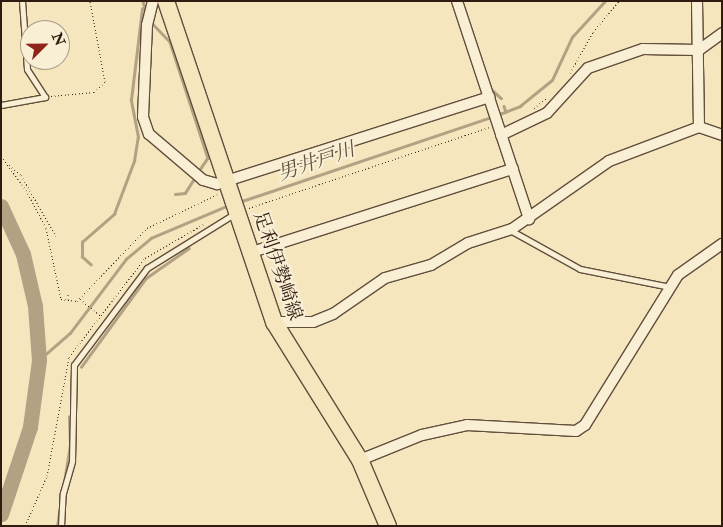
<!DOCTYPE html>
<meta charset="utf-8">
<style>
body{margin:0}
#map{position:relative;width:723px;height:527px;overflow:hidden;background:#f6e6be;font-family:"IM FELL Double Pica","Noto Serif JP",serif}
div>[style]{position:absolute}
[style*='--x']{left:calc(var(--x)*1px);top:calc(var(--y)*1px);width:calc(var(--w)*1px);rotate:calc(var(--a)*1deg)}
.stream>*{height:2.5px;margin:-1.25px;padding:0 1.25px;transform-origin:1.25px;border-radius:1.25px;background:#b3a183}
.river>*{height:15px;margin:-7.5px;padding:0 7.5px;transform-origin:7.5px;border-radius:7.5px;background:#b3a183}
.path>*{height:1px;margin-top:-0.5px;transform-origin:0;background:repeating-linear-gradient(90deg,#311b11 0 1px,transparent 0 3.5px)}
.roads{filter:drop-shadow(1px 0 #624e3c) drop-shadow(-1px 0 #624e3c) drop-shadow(0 1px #624e3c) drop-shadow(0 -1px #624e3c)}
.lane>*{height:5px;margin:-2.5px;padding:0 2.5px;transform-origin:2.5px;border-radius:2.5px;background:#f9efd5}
.street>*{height:10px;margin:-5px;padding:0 5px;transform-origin:5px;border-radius:5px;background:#f9efd5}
.primary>*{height:16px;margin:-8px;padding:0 8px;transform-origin:8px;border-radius:8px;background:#f6e6be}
span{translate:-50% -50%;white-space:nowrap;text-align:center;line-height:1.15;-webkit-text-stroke:4px #f9efd5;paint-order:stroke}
.street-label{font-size:19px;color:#311b11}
.water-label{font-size:20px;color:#65513f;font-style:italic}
.frame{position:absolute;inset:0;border:2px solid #311b11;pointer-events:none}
.north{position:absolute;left:20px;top:20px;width:50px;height:50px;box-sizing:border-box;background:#f9efd5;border:1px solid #a99a87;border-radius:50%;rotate:67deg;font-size:14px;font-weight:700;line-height:20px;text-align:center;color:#311b11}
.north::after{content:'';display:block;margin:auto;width:18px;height:22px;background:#8f2418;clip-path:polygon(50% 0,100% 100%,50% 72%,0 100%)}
</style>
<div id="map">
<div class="stream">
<div style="--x:143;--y:1;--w:16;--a:75"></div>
<div style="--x:151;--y:22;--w:28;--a:46"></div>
<div style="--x:170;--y:42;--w:122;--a:71.9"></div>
<div style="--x:208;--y:158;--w:18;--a:124"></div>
<div style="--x:490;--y:88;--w:15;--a:42"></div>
<div style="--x:504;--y:106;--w:6;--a:72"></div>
<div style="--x:497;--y:115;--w:25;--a:-21"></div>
<div style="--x:520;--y:106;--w:41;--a:-39.1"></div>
<div style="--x:552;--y:80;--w:47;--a:-65.1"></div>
<div style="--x:572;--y:37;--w:49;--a:-47.5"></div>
<div style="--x:175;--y:194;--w:10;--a:-6"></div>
<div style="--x:185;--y:193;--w:19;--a:-58"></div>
<div style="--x:239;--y:202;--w:267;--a:-18.6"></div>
<div style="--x:91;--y:265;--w:12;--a:-138"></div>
<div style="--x:82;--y:257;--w:15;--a:-90"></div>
<div style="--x:82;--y:242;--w:43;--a:-41.2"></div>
<div style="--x:114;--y:214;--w:57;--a:-69.3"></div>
<div style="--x:134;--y:161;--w:24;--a:-81"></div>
<div style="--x:138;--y:137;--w:38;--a:-101"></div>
<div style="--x:131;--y:100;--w:92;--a:-83.1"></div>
<div style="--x:39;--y:360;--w:41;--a:-41.1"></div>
<div style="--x:70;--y:333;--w:93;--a:-52.9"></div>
<div style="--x:126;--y:259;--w:33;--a:-40"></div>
<div style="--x:151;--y:238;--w:85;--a:-22.9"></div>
<div style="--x:81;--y:367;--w:110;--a:-53.9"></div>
<div style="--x:146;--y:278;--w:52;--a:-34.9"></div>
<div style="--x:57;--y:526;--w:82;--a:-80.9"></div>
<div style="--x:70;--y:445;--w:28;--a:-92"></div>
</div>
<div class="river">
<div style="--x:1;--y:206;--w:53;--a:65.4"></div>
<div style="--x:23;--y:254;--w:53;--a:77"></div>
<div style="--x:35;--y:306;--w:54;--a:85.8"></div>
<div style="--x:39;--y:360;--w:68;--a:97.7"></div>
<div style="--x:30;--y:427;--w:92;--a:108.4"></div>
</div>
<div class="path">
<div style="--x:570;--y:73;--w:47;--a:-60.7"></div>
<div style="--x:593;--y:32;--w:40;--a:-50"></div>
<div style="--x:51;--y:96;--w:43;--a:-5.3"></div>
<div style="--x:94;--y:92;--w:15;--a:-42"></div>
<div style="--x:105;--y:82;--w:82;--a:-100.5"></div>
<div style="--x:534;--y:108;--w:16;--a:-38"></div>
<div style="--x:1;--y:156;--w:42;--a:53.7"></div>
<div style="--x:26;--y:190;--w:43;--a:62.2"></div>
<div style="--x:46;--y:228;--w:73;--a:78.1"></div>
<div style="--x:61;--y:299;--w:16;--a:7"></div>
<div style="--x:77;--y:301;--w:101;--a:-46.2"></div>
<div style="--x:147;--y:228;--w:79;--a:-25.6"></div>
<div style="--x:9;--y:165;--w:16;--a:40"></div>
<div style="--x:21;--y:175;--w:70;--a:60.2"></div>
<div style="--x:249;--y:208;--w:253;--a:-18.6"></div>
<div style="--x:68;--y:299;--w:6;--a:-90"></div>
<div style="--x:80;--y:299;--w:26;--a:39"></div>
<div style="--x:25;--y:526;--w:55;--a:-66.3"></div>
<div style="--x:47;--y:476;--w:121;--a:-79.5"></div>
<div style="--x:69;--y:357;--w:125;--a:-52.5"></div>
<div style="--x:145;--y:258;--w:68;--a:-30"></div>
</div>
<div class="roads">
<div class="lane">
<div style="--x:1;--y:105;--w:45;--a:-10.3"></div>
<div style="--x:45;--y:97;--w:33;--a:-123"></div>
<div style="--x:27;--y:69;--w:68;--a:-94.2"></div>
<div style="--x:510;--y:230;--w:80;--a:29.1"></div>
<div style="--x:580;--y:269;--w:92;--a:11.3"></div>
<div style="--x:61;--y:526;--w:33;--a:-87"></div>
<div style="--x:63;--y:493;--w:33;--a:-74"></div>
<div style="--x:72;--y:461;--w:96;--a:-88.8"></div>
<div style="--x:74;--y:365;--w:121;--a:-53"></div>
<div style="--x:147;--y:268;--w:102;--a:-31.8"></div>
</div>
<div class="street">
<div style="--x:153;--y:1;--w:25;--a:104"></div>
<div style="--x:147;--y:25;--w:92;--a:92.5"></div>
<div style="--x:143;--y:117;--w:18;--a:71"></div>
<div style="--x:149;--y:134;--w:71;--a:40.4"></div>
<div style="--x:203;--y:180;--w:15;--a:16"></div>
<div style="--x:217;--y:184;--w:286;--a:-17.7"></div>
<div style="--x:457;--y:1;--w:230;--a:71.7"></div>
<div style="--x:697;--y:1;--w:126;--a:89.1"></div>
<div style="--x:501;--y:135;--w:51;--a:-25.6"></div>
<div style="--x:547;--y:113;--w:61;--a:-47.7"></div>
<div style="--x:588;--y:68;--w:58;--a:-19.1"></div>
<div style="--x:643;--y:49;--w:56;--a:1"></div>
<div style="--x:699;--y:50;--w:29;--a:-36"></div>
<div style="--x:249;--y:253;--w:277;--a:-17.7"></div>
<div style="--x:274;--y:322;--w:39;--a:0"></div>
<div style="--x:313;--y:322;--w:22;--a:-22"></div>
<div style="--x:333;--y:314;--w:63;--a:-34.7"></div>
<div style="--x:385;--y:278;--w:48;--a:-15.8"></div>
<div style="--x:431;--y:265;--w:43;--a:-30.7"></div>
<div style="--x:468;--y:243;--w:46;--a:-17.7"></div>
<div style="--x:512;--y:229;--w:118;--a:-35"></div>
<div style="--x:609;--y:161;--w:96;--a:-20.7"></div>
<div style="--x:699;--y:127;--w:24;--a:19"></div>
<div style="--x:360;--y:460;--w:67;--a:-22"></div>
<div style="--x:422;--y:435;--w:46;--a:-12.5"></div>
<div style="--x:467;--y:425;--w:109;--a:3.2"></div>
<div style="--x:576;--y:431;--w:11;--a:-34"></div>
<div style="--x:585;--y:425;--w:176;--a:-58.2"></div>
<div style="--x:678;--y:275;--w:54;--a:-35.2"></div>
</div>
<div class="primary">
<div style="--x:166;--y:1;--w:339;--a:71.4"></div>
<div style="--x:274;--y:322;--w:163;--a:58.1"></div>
<div style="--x:360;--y:460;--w:72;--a:67"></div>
</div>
</div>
<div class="street-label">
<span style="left:277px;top:266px;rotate:71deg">足利伊勢崎線</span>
</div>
<div class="water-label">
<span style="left:316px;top:161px;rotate:-19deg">男井戸川</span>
</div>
<div class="frame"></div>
<div class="north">N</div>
</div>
